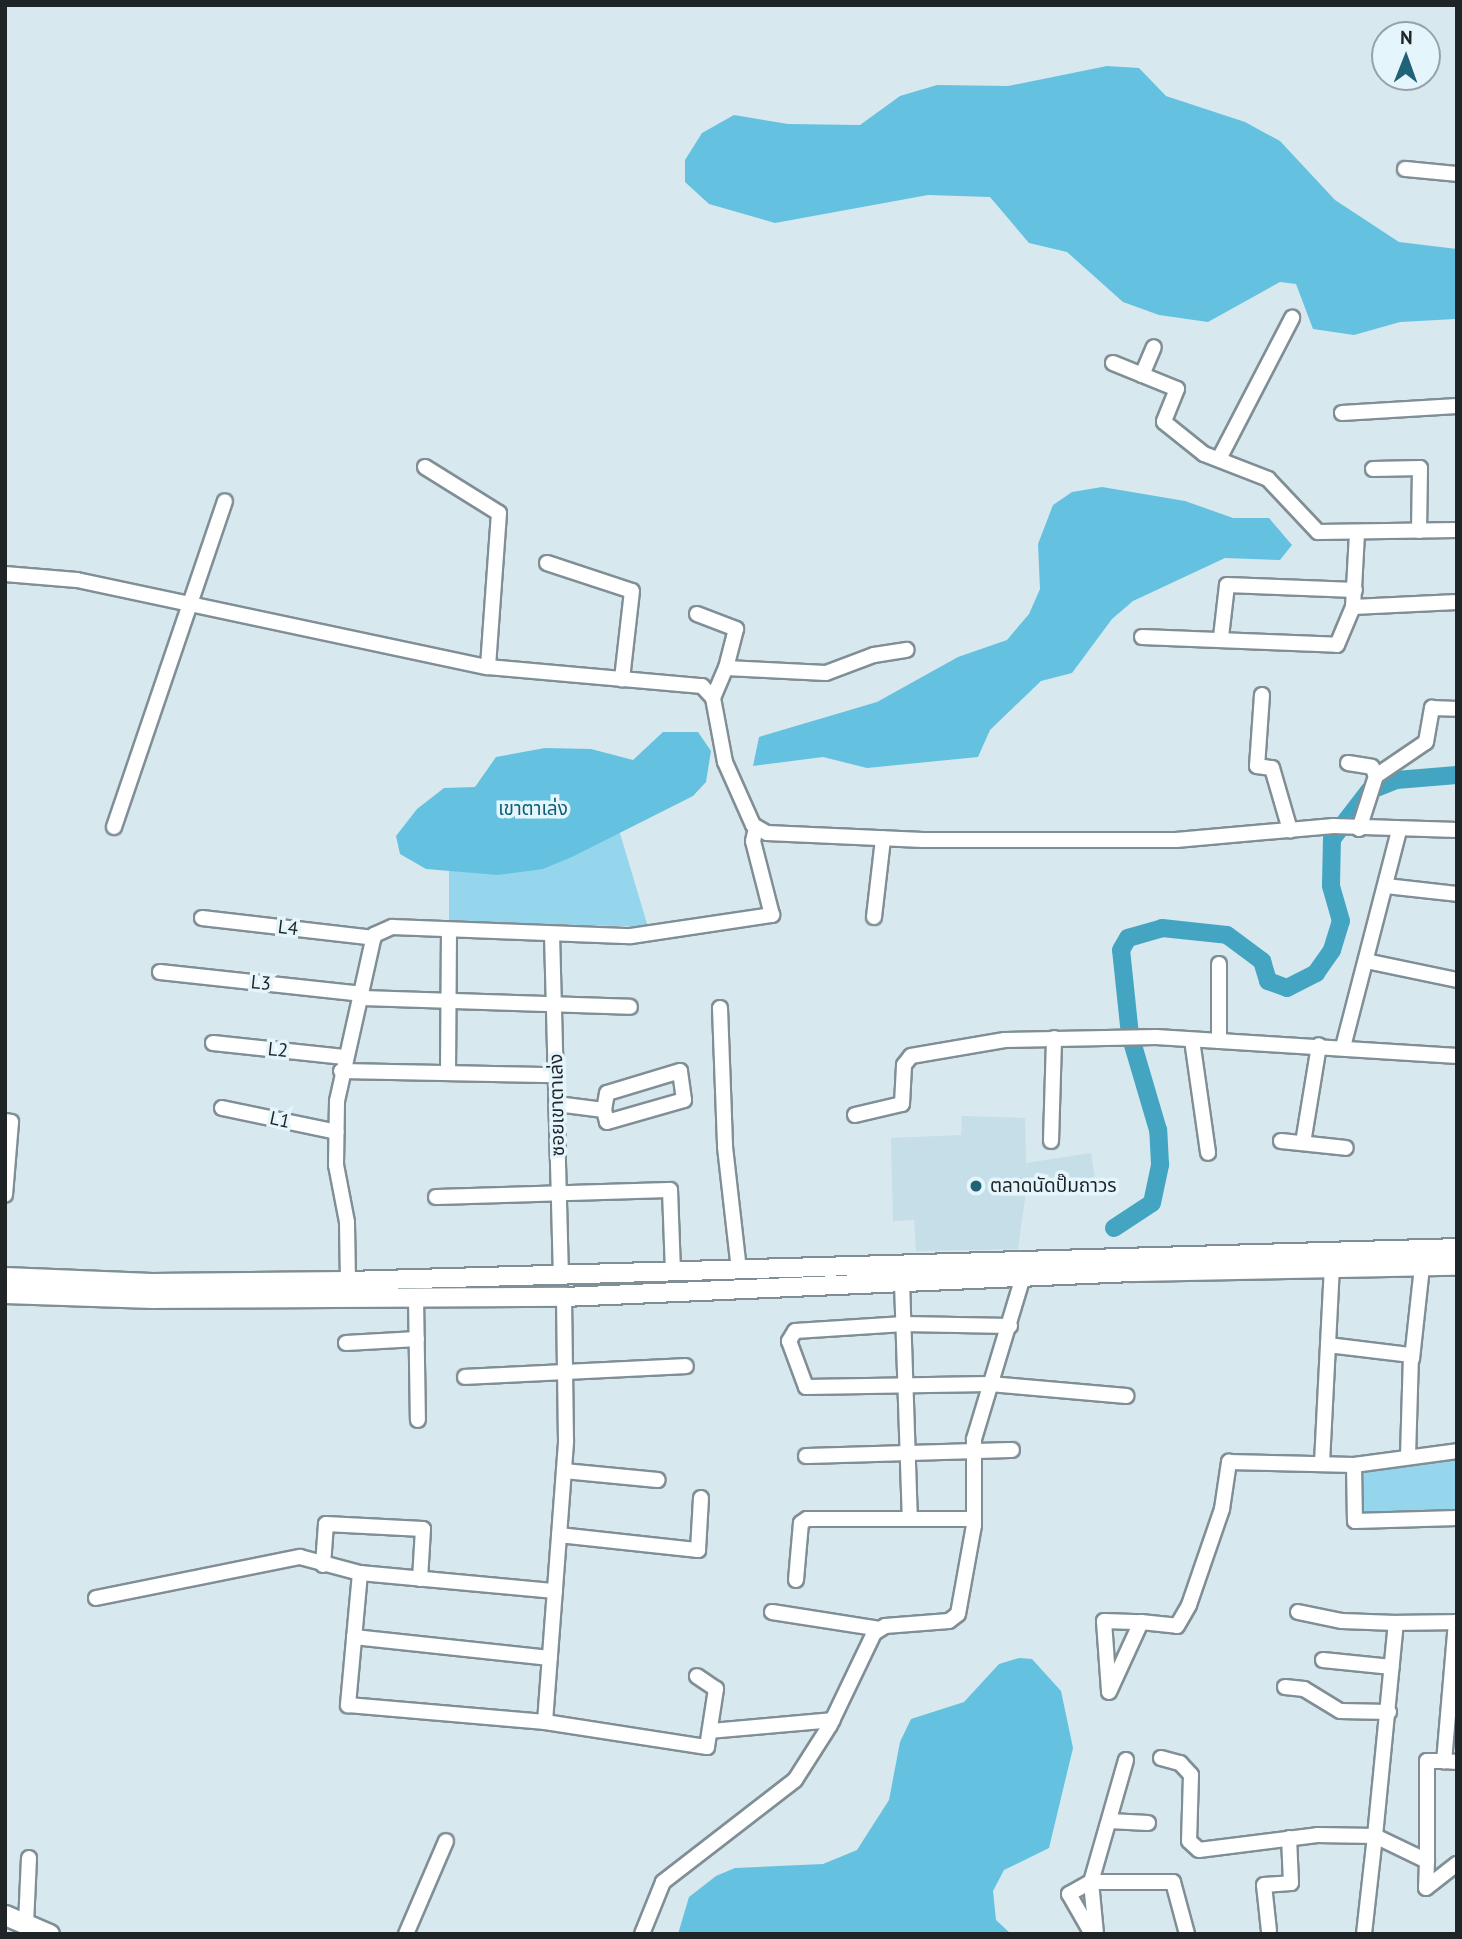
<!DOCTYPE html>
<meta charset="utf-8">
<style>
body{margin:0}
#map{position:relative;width:1462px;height:1939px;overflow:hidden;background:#d7e8ee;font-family:"PT Sans","Noto Sans Thai",sans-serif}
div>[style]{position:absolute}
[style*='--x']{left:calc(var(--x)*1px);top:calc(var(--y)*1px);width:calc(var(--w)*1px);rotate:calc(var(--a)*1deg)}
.built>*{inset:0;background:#c5dee8}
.green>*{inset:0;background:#96d6ec}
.forest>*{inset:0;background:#64c2e0}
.river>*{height:18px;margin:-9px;padding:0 9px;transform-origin:9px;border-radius:9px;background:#44a5c3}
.roads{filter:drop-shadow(2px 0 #808f95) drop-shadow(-2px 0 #808f95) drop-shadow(0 2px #808f95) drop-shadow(0 -2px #808f95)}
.minor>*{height:14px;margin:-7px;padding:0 7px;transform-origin:7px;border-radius:7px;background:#fff}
.major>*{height:18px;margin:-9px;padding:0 9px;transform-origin:9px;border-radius:9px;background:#fff}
.highway>*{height:19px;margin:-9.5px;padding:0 9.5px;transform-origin:9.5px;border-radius:9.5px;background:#fff}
.dots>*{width:19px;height:19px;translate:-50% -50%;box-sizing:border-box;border:4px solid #e5f5fc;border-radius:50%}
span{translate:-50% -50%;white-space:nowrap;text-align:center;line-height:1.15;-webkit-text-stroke:7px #e5f5fc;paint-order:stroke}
.park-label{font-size:19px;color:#105e73}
.street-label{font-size:19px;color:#1f2527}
.poi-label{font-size:19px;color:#1f2527}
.left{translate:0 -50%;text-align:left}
.frame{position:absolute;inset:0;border:7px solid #1f2527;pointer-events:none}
.north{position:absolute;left:1371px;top:21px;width:70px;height:70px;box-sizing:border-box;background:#e5f5fc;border:2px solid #96a2a7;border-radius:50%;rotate:1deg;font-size:19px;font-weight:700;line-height:28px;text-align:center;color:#1f2527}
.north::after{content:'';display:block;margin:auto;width:24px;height:32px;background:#206276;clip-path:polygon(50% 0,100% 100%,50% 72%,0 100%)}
</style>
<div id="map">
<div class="built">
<div style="clip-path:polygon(962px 1116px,1025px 1118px,1026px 1163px,1091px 1153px,1095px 1180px,1026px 1191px,1018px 1249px,916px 1251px,914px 1220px,893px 1221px,891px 1138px,961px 1135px)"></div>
</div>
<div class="green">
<div style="clip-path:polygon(616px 820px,648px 927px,449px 921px,449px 859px)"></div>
<div style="clip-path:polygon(1457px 1451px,1457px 1518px,1362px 1523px,1354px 1465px)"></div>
</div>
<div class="forest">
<div style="clip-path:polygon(1107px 66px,1139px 68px,1166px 96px,1245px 122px,1280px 141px,1335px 200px,1399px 242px,1457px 249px,1455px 319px,1400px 322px,1354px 335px,1313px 329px,1296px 284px,1280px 282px,1208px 322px,1159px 315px,1123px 302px,1067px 252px,1029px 243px,990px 197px,928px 195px,775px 223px,709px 204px,685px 182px,685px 160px,702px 133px,734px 115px,788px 124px,860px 125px,900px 96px,937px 85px,1008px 86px)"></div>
<div style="clip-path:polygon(1102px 487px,1185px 501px,1233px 518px,1269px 518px,1292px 545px,1280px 560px,1225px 558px,1133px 601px,1112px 619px,1072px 673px,1041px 681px,990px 730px,978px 757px,867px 768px,823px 757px,753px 766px,759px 737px,877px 702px,958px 657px,1007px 640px,1029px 614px,1040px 589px,1038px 544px,1053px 505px,1072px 492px)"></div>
<div style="clip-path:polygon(663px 732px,698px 732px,711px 751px,706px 782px,693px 796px,574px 856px,543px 869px,498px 875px,426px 869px,400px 854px,396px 836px,417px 809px,444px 788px,475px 787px,496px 757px,545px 748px,591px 749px,633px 760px)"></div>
<div style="clip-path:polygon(1019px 1658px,1032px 1659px,1061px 1691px,1073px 1748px,1049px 1848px,1004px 1870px,993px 1891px,996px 1920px,1011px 1934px,678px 1934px,689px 1897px,716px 1876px,735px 1868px,823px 1864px,857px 1850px,889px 1800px,900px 1742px,911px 1719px,964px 1702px,999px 1664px)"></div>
</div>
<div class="river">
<div style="--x:1114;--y:1228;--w:45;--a:-33.3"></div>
<div style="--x:1152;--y:1203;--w:40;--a:-78"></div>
<div style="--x:1160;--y:1164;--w:34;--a:-93"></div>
<div style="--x:1158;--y:1130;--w:99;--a:-106.4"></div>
<div style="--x:1130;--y:1035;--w:85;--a:-96"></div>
<div style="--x:1121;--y:950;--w:14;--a:-60"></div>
<div style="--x:1128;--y:938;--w:35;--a:-16"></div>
<div style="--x:1162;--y:928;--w:65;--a:6.1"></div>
<div style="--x:1227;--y:935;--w:44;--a:36.6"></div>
<div style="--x:1262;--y:961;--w:21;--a:73"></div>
<div style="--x:1268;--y:981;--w:20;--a:20"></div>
<div style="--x:1287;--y:988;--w:33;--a:-27"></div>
<div style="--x:1316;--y:973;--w:28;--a:-55"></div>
<div style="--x:1332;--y:950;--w:30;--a:-73"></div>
<div style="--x:1341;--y:921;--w:37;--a:-106"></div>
<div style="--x:1331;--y:885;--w:46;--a:-88.8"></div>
<div style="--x:1332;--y:839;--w:61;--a:-52.4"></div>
<div style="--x:1369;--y:791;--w:29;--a:-22"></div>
<div style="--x:1396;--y:780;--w:61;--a:-4.7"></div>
</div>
<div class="roads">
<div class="minor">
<div style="--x:1405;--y:169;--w:52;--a:5.5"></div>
<div style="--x:1113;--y:363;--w:69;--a:22.1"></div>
<div style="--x:1177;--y:389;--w:35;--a:112"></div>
<div style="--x:1164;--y:422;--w:51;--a:38.7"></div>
<div style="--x:1204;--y:454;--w:69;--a:21.3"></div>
<div style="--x:1268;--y:479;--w:73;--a:46.7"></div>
<div style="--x:1318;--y:532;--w:139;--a:-0.8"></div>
<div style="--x:1142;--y:375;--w:30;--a:-67"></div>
<div style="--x:1342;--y:413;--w:115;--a:-3.5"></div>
<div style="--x:1220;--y:457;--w:157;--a:-62.6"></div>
<div style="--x:425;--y:467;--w:87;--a:31.9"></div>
<div style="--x:499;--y:513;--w:154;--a:94.1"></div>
<div style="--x:1373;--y:469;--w:47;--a:-1.2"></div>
<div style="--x:1420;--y:468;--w:63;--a:90.9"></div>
<div style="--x:547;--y:563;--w:89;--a:18.2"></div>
<div style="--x:632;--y:591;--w:89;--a:96.5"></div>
<div style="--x:5;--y:574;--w:72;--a:4.8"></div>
<div style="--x:77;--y:580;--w:420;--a:12"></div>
<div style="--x:488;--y:667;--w:215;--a:5.1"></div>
<div style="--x:702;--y:686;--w:16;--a:47"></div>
<div style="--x:713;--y:698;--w:65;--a:79.4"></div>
<div style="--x:725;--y:762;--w:69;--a:66"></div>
<div style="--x:753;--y:825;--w:16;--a:30"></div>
<div style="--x:767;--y:833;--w:156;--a:2.6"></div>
<div style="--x:923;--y:840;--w:253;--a:0"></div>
<div style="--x:1176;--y:840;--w:158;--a:-5.1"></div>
<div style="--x:1333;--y:826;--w:124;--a:1.8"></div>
<div style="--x:1353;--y:607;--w:104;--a:-2.8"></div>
<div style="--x:697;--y:614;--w:42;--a:21"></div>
<div style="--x:736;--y:629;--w:40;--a:104.4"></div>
<div style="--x:1142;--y:637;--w:195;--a:2.3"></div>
<div style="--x:1337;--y:645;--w:41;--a:-67.2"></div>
<div style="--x:1353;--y:607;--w:74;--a:-86.9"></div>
<div style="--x:1221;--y:637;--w:52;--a:-83.4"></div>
<div style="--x:1227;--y:585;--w:128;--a:2.2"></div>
<div style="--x:1262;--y:695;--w:71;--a:94"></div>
<div style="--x:1257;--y:766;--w:15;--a:8"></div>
<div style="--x:1272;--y:768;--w:65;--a:73.8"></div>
<div style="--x:713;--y:698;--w:33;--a:-67"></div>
<div style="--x:726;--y:668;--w:100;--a:2.9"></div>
<div style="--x:826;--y:673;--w:51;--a:-20.6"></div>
<div style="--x:874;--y:655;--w:33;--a:-9"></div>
<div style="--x:1348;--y:763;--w:24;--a:9"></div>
<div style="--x:1372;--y:767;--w:10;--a:66"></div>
<div style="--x:114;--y:827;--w:344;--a:-71.2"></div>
<div style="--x:1359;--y:829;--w:56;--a:-72.2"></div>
<div style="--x:1376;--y:776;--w:60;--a:-34.2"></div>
<div style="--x:1426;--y:742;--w:35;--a:-80"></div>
<div style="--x:1432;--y:708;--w:25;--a:2"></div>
<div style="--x:1386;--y:886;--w:71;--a:6.4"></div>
<div style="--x:874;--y:917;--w:79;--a:-83.4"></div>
<div style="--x:202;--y:918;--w:173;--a:6.6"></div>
<div style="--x:552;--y:934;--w:341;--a:88.5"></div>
<div style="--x:1366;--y:961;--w:93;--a:11.8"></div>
<div style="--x:160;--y:972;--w:204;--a:6.2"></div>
<div style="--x:362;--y:998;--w:268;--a:1.9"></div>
<div style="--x:720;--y:1008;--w:139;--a:87.9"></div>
<div style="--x:725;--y:1147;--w:123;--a:83.5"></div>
<div style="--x:1192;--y:1040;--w:114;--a:81.9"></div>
<div style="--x:1219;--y:1041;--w:77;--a:-90"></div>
<div style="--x:213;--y:1043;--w:132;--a:6.1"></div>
<div style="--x:1343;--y:1047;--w:224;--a:-75.5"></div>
<div style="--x:341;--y:1071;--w:215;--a:1.1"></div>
<div style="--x:448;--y:1073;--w:143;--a:-89.6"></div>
<div style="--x:557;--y:1104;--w:47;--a:7.3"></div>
<div style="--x:604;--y:1110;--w:12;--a:76"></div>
<div style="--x:607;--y:1122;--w:80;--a:-15.9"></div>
<div style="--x:684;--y:1100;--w:29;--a:-98"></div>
<div style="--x:680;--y:1071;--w:76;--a:163.2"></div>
<div style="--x:607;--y:1093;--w:17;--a:100"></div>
<div style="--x:222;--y:1108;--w:117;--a:11.8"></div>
<div style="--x:855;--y:1115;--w:48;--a:-13.2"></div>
<div style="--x:902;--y:1104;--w:39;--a:-87"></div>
<div style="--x:904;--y:1065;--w:11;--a:-52"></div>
<div style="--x:911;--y:1056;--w:95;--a:-9.7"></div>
<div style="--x:1005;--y:1040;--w:151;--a:-1.1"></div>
<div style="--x:1156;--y:1037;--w:302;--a:3.6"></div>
<div style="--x:5;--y:1121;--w:6;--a:9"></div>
<div style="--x:11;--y:1122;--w:73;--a:94.7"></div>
<div style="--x:1051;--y:1141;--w:103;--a:-88.3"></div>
<div style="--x:1281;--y:1141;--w:65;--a:6.1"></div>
<div style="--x:1303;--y:1143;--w:99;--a:-80.7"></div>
<div style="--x:436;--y:1197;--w:234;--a:-1.7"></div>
<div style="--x:670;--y:1190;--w:81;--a:87.9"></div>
<div style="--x:348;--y:1281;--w:59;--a:-91"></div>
<div style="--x:347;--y:1222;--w:58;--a:-100.9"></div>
<div style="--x:336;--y:1165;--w:64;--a:-89.1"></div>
<div style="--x:337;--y:1101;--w:170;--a:-77.4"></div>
<div style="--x:374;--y:935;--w:20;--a:-24"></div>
<div style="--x:392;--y:927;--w:239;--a:2.2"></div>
<div style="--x:631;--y:936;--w:143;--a:-8.5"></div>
<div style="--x:772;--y:915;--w:76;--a:-104.4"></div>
<div style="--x:753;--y:841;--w:13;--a:-77"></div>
<div style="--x:902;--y:1282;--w:237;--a:88.1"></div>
<div style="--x:416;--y:1298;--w:122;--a:89.1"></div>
<div style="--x:1010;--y:1326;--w:106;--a:-178.9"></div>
<div style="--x:904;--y:1324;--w:109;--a:176.3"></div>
<div style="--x:795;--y:1331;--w:12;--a:121"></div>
<div style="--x:789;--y:1341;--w:49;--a:69.7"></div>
<div style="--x:806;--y:1387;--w:184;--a:-0.9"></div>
<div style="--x:990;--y:1384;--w:137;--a:5"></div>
<div style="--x:346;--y:1343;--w:71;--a:-3.2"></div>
<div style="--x:1328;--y:1345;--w:84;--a:6.9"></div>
<div style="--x:1411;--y:1355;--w:99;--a:91.7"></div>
<div style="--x:1412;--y:1359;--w:93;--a:-83.8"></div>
<div style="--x:465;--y:1377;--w:221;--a:-2.8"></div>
<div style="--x:806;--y:1456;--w:206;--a:-1.7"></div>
<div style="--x:1322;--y:1463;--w:195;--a:-87.1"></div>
<div style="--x:1354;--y:1465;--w:56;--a:89"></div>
<div style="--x:1355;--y:1521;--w:102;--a:-1.7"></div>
<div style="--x:564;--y:1471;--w:94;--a:5.5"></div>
<div style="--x:559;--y:1535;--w:140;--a:6.2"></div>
<div style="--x:698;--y:1550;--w:52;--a:-86.7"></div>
<div style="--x:323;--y:1565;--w:41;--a:-85.8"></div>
<div style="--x:326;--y:1524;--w:97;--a:3"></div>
<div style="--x:423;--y:1529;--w:50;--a:93.4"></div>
<div style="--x:360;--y:1573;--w:133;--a:95.2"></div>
<div style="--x:348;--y:1705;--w:198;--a:4.9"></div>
<div style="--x:545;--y:1722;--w:164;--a:8.8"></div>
<div style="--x:707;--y:1747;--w:59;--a:-81.2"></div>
<div style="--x:716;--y:1689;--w:23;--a:-146"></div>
<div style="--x:796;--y:1580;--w:57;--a:-85"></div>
<div style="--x:801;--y:1523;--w:7;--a:-34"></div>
<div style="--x:807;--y:1519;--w:167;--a:0"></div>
<div style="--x:96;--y:1598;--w:208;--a:-11.4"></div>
<div style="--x:300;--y:1557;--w:62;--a:14.9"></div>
<div style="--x:360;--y:1573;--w:196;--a:5.3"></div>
<div style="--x:772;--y:1612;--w:109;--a:8.9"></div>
<div style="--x:1298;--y:1612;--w:45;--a:11.6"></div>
<div style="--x:1342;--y:1621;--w:54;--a:2.1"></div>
<div style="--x:1456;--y:1622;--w:140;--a:94.9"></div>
<div style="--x:1444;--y:1761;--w:13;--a:4"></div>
<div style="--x:354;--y:1637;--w:197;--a:6.1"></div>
<div style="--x:1323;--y:1660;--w:69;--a:5.8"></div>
<div style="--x:1285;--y:1687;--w:19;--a:6"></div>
<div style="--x:1304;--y:1689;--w:42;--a:31.4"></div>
<div style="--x:1340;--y:1711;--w:49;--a:1.2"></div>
<div style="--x:1109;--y:1691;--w:70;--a:-94.1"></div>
<div style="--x:1104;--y:1621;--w:37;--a:2"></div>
<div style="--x:1109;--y:1692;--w:77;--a:-65.4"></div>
<div style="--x:1141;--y:1622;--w:36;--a:6"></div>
<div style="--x:1177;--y:1626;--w:24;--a:-60"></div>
<div style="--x:1189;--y:1605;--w:102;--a:-71"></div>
<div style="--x:1222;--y:1509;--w:48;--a:-81.5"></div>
<div style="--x:1229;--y:1462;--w:125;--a:1.4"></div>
<div style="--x:1354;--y:1465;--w:104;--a:-7.7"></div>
<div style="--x:545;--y:1722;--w:282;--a:-85.7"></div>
<div style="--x:566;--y:1441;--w:144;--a:-90.8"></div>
<div style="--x:710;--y:1731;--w:123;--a:-5.1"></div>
<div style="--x:1161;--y:1758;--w:20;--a:15"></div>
<div style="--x:1180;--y:1763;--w:16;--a:47"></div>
<div style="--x:1191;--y:1775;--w:66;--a:91.7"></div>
<div style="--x:1189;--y:1841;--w:13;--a:42"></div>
<div style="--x:1199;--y:1850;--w:119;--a:-7.2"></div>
<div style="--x:1317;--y:1835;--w:58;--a:1"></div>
<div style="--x:1375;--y:1836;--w:214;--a:-84.4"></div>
<div style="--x:1396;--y:1623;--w:61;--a:-0.9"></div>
<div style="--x:1126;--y:1760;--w:127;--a:106"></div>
<div style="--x:1091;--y:1882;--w:82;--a:0"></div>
<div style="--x:1173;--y:1882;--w:54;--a:74.9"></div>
<div style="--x:1109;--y:1821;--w:39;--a:3"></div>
<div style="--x:1427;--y:1861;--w:27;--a:92"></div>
<div style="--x:1426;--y:1888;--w:39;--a:-38"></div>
<div style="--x:26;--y:1924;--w:66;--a:-87.4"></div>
<div style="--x:1269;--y:1931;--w:46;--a:-96.2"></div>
<div style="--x:1264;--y:1885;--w:27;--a:-4"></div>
<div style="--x:1291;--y:1883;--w:45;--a:-92.5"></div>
<div style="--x:406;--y:1934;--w:101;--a:-66.7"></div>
<div style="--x:642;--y:1934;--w:56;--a:-68"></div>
<div style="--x:663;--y:1882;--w:167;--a:-37.7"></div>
<div style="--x:795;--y:1780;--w:65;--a:-57.5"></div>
<div style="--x:830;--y:1725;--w:102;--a:-64.4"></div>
<div style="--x:874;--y:1633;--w:13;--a:-32"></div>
<div style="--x:885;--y:1626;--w:64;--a:-4.5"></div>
<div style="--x:949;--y:1621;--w:11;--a:-38"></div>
<div style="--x:958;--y:1614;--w:90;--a:-79.8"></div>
<div style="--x:974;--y:1525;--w:86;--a:-90"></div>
<div style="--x:974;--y:1439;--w:169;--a:-73.2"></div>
<div style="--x:1092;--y:1934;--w:46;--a:-119.9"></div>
<div style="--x:1069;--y:1894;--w:25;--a:-29"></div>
<div style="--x:1091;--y:1882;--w:52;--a:84.5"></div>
<div style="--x:1364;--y:1934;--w:99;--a:-83.6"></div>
<div style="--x:1375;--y:1836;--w:58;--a:25.7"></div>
<div style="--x:1427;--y:1861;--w:100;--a:-90"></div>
<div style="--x:1427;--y:1761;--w:17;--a:0"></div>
</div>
<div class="major">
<div style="--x:5;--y:1277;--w:147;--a:2.3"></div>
<div style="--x:152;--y:1283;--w:196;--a:-0.6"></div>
<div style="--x:348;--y:1281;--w:1109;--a:-1.7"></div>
<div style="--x:5;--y:1294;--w:148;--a:1.9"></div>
<div style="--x:153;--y:1299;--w:411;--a:-0.3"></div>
<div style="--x:564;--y:1297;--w:569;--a:-2.52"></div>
<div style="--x:1132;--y:1272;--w:325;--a:-1.1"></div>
</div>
<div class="highway">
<div style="--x:5;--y:1915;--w:48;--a:23.4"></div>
</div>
</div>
<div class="dots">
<div style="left:976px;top:1186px;background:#206276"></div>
</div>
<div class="park-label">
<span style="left:533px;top:809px">เขาตาเล่ง</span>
</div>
<div class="street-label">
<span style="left:288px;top:928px;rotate:7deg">L4</span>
<span style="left:261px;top:983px;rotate:6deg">L3</span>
<span style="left:278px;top:1050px;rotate:6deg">L2</span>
<span style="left:557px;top:1105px;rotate:-91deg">ซอยเขาตาเล่ง</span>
<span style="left:280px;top:1120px;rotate:12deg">L1</span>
</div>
<div class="poi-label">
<span class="left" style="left:990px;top:1186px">ตลาดนัดปั๊มถาวร</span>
</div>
<div class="frame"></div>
<div class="north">N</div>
</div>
